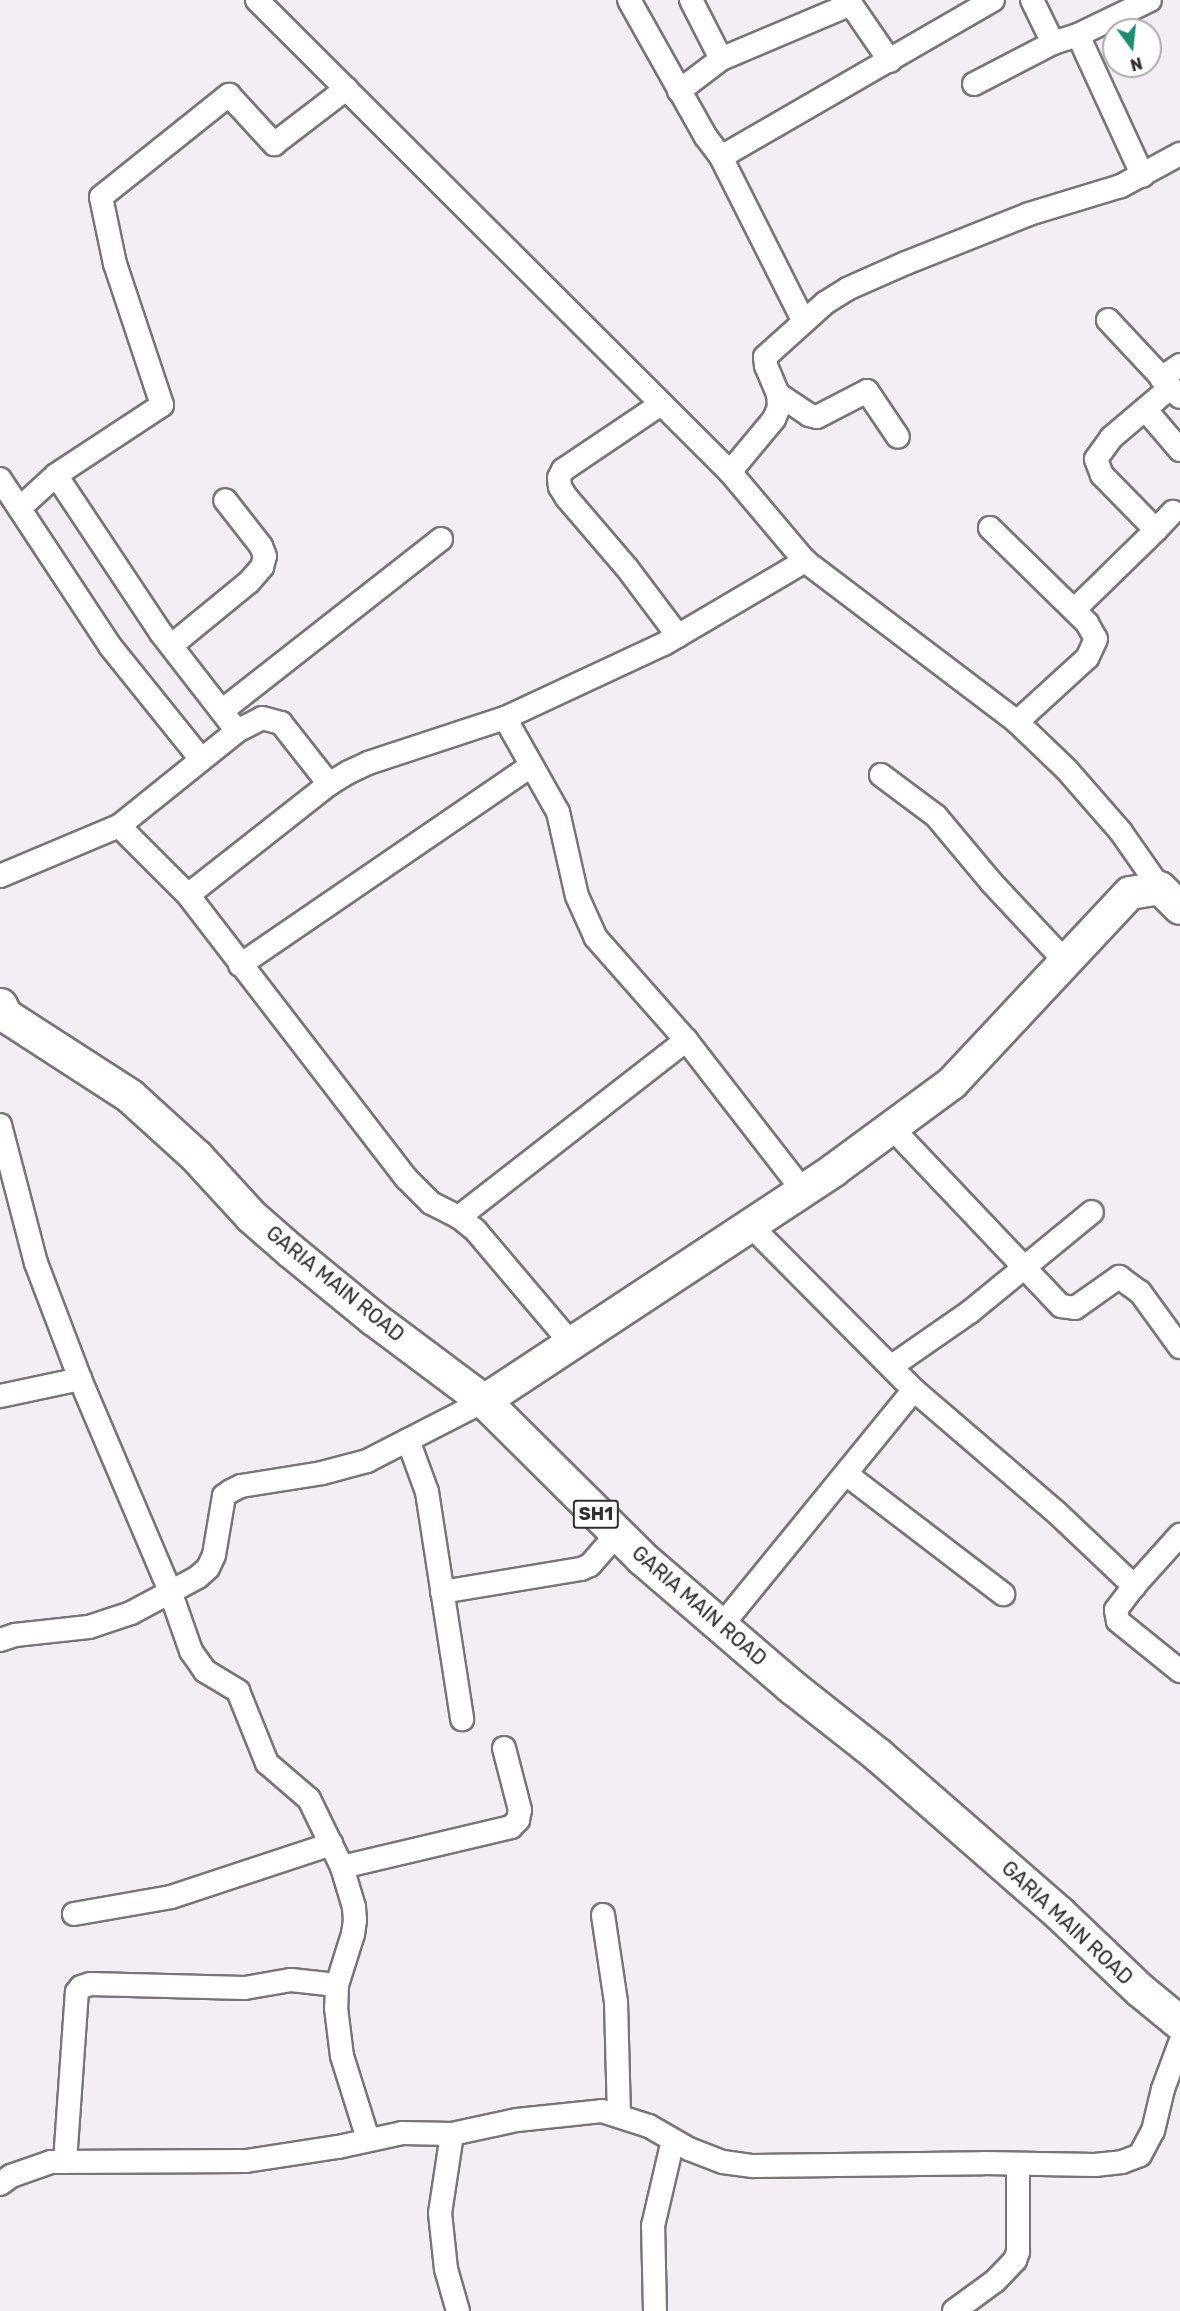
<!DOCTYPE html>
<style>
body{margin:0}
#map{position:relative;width:1180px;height:2311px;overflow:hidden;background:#f2eef3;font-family:Rubik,sans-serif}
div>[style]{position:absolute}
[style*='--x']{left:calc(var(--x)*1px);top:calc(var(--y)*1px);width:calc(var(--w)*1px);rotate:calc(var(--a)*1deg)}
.roads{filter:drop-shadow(2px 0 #787478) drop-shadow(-2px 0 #787478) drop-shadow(0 2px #787478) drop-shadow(0 -2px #787478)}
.street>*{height:22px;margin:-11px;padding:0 11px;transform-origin:11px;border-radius:11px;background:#fff}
.secondary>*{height:32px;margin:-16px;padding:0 16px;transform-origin:16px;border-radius:16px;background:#fff}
.primary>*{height:33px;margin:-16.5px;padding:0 16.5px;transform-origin:16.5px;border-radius:16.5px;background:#fff}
span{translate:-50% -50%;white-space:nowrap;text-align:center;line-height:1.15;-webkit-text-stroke:4.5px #fff;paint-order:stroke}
.shield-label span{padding:2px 4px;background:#fff;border:2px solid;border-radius:4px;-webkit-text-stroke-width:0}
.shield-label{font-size:18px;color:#302e30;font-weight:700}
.street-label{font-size:20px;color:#302e30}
.north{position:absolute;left:1102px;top:18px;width:60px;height:60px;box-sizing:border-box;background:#fff;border:2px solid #acabac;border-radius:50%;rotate:165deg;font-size:16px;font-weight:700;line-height:24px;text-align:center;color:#302e30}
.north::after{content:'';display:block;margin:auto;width:21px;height:27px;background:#188f73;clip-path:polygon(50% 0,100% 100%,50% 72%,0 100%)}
</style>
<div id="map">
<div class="roads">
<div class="street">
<div style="--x:257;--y:0;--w:668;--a:44.94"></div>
<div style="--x:730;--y:472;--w:116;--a:49.9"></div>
<div style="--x:805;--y:561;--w:266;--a:37.2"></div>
<div style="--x:1017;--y:722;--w:69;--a:43.8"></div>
<div style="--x:1067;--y:770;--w:82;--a:48.9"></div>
<div style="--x:1121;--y:832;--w:68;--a:55.1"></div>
<div style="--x:629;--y:0;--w:157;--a:60.7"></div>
<div style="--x:706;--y:137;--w:25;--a:53"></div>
<div style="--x:721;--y:157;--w:314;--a:-30"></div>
<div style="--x:691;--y:0;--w:66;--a:63"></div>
<div style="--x:848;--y:0;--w:74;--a:55.5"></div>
<div style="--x:1032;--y:0;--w:48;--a:64"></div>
<div style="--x:1053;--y:43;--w:26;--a:-18"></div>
<div style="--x:1078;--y:35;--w:80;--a:-25.9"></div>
<div style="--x:1078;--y:35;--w:155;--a:65.3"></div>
<div style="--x:974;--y:84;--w:89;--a:-27.4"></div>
<div style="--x:679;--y:91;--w:53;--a:-37.3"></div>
<div style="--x:721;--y:59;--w:141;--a:-22.9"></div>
<div style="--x:721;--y:157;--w:182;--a:63.3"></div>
<div style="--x:1108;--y:320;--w:105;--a:46.9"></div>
<div style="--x:1161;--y:378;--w:23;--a:-34"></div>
<div style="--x:778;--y:394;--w:37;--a:34"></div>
<div style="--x:809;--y:415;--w:8;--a:14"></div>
<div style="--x:817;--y:417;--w:56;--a:-27.5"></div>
<div style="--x:867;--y:391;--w:55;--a:56"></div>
<div style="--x:661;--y:404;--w:118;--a:146"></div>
<div style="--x:563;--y:470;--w:9;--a:117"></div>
<div style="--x:559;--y:478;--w:9;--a:84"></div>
<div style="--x:560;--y:487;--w:13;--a:58"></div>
<div style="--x:567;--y:498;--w:92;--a:49.4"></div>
<div style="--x:627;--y:568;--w:85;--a:53.1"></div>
<div style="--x:1145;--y:409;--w:54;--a:49.5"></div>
<div style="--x:730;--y:472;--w:69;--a:-50.3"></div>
<div style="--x:774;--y:419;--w:13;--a:-67"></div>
<div style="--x:779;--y:407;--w:13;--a:-94"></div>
<div style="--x:778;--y:394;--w:30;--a:-113"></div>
<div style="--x:766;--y:366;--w:9;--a:-96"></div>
<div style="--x:765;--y:357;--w:81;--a:-42"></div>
<div style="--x:825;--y:303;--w:26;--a:-32"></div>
<div style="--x:847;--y:289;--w:64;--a:-23.8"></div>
<div style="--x:906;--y:263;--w:132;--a:-21.7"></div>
<div style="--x:1029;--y:214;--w:96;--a:-16.9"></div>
<div style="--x:1121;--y:186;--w:67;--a:-28.5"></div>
<div style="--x:56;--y:475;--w:190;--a:56.4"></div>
<div style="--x:161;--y:633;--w:124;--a:52.2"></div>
<div style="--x:0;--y:479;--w:200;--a:56.6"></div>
<div style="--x:110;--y:646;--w:145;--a:51.2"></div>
<div style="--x:20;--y:508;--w:49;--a:-42.5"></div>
<div style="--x:56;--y:475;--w:127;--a:-33.4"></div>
<div style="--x:162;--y:405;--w:149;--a:-108.4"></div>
<div style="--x:115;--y:264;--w:68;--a:-101.8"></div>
<div style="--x:101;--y:197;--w:164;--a:-38.6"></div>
<div style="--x:229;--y:95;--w:67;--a:47.4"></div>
<div style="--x:274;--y:144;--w:91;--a:-37.4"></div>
<div style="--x:990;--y:528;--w:136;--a:44.4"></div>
<div style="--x:1087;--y:623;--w:18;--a:61"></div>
<div style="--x:1096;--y:639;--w:21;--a:115"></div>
<div style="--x:1087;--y:658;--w:95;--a:137.6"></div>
<div style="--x:1156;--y:530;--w:25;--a:-47"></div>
<div style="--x:1074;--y:610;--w:115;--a:-44.3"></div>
<div style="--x:1156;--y:530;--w:77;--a:-134.5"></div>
<div style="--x:1102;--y:475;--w:17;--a:-111"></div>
<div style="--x:1096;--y:459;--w:26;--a:-54"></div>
<div style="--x:1111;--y:438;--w:77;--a:-40.3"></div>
<div style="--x:172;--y:645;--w:99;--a:-39.3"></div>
<div style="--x:249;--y:582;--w:20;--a:-49"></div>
<div style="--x:262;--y:567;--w:11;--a:-75"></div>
<div style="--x:265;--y:556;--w:11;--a:-112"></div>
<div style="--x:261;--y:546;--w:58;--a:-128"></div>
<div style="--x:223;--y:710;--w:277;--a:-38.1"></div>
<div style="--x:505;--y:718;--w:108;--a:60.6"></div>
<div style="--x:558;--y:812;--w:86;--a:77.3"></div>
<div style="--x:577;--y:896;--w:46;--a:65.7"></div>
<div style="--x:596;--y:938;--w:136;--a:48.6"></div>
<div style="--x:686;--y:1040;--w:191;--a:52.2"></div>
<div style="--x:881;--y:775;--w:69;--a:36.7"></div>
<div style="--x:936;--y:816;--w:87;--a:50.1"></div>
<div style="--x:992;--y:883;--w:108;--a:46.9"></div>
<div style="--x:119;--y:826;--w:98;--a:45"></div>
<div style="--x:188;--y:895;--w:357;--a:52.4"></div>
<div style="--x:406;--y:1178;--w:35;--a:45"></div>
<div style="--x:431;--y:1203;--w:31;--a:27"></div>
<div style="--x:459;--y:1217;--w:22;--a:39"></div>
<div style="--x:476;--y:1231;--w:148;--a:49.7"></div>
<div style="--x:0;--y:876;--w:129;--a:-22.8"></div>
<div style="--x:119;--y:826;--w:151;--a:-38.8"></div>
<div style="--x:237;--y:731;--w:28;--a:-27"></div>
<div style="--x:262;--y:718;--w:20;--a:15"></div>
<div style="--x:281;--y:723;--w:78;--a:51.8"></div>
<div style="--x:188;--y:895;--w:179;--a:-38.2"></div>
<div style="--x:329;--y:784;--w:23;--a:-31"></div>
<div style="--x:349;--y:772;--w:21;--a:-25"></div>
<div style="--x:368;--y:763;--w:144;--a:-18.2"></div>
<div style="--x:505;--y:718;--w:175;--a:-25"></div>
<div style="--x:664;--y:644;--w:164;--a:-30.5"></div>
<div style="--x:240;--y:965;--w:353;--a:-34.4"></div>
<div style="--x:0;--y:1125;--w:143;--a:75.4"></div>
<div style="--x:36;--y:1263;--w:124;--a:69.2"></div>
<div style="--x:80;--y:1379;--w:230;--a:67"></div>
<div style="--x:170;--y:1591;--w:64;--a:70.7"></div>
<div style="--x:191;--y:1651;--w:24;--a:55"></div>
<div style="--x:205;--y:1671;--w:39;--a:31"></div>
<div style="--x:238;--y:1691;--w:78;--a:68.1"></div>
<div style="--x:267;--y:1763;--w:55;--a:40.6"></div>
<div style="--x:309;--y:1799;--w:76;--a:64.1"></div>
<div style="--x:342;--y:1867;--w:42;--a:73.3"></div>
<div style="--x:354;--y:1907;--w:13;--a:86"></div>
<div style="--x:355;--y:1920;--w:14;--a:98"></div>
<div style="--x:353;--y:1934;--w:53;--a:107.4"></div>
<div style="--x:337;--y:1985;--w:23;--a:92"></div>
<div style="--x:336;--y:2008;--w:48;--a:82.9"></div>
<div style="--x:342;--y:2056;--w:87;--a:72.6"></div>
<div style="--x:892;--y:1128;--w:245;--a:46.5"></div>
<div style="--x:1061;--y:1306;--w:14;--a:8"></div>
<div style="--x:1075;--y:1308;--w:54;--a:-35.2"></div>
<div style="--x:1119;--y:1277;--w:26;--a:36"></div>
<div style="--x:1140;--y:1292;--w:68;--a:54"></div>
<div style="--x:459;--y:1217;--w:288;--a:-37.9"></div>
<div style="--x:751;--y:1226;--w:231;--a:45.2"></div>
<div style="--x:914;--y:1390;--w:187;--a:40.7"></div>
<div style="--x:1056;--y:1512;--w:108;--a:43.5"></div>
<div style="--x:1134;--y:1586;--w:69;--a:-48"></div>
<div style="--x:892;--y:1366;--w:96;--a:-34.8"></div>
<div style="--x:971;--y:1311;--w:156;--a:-39.3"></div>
<div style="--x:0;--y:1396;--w:82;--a:-12"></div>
<div style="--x:408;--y:1440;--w:55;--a:69.9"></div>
<div style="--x:427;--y:1492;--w:230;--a:81.2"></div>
<div style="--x:846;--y:1474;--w:198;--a:37.4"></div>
<div style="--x:1134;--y:1586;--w:30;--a:127"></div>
<div style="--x:1116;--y:1610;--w:11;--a:80"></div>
<div style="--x:1118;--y:1621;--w:80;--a:38.9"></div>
<div style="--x:442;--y:1592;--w:141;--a:-9.4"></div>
<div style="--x:581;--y:1569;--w:10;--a:-24"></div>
<div style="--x:590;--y:1565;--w:41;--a:-48.9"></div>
<div style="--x:722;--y:1625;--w:303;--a:-50.8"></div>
<div style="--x:0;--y:1640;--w:16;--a:-18"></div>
<div style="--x:15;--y:1635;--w:74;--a:-6.2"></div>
<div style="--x:89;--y:1627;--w:44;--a:-18.4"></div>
<div style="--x:131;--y:1613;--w:76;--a:-28.2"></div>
<div style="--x:198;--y:1577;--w:13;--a:-42"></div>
<div style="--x:208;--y:1568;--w:14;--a:-65"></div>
<div style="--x:214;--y:1555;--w:60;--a:-80.4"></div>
<div style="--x:224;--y:1496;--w:9;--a:-36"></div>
<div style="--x:231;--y:1491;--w:11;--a:-27"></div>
<div style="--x:241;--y:1486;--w:82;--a:-9.1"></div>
<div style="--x:322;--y:1473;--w:47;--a:-14.9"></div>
<div style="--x:367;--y:1461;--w:131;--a:-27.1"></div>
<div style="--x:342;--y:1867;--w:174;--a:-13.3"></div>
<div style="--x:511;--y:1827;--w:10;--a:-45"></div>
<div style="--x:518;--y:1820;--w:10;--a:-79"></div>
<div style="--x:520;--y:1810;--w:64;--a:-104.5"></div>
<div style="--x:74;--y:1914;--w:98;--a:-9.9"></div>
<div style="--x:171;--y:1897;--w:169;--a:-18.3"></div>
<div style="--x:603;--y:1915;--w:88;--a:81.5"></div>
<div style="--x:616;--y:2002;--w:113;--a:88.5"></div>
<div style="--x:452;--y:2134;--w:80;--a:98.6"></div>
<div style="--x:440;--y:2213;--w:56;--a:83.9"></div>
<div style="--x:446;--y:2269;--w:44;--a:74.1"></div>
<div style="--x:65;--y:2162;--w:170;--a:-86"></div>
<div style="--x:77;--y:1992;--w:6;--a:-51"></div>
<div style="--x:81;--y:1987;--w:9;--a:-18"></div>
<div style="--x:90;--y:1984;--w:155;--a:1.5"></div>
<div style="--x:245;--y:1988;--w:47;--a:-9.9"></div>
<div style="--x:291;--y:1980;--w:46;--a:6.2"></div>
<div style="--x:0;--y:2184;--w:14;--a:-36"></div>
<div style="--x:11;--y:2176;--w:42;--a:-19.3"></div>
<div style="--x:51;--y:2162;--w:195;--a:-0.3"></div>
<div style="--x:246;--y:2161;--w:93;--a:-8.7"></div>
<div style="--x:338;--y:2147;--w:66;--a:-12.3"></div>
<div style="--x:402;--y:2133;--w:50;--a:1.1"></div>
<div style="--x:452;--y:2134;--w:66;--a:-12.2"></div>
<div style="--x:517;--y:2120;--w:85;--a:-6"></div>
<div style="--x:602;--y:2111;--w:49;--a:17.7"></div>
<div style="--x:649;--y:2126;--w:46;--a:29.9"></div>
<div style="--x:689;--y:2149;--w:36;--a:21"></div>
<div style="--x:723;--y:2162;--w:30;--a:8"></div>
<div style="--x:753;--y:2166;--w:231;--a:-0.7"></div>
<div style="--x:984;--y:2163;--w:111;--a:1"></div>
<div style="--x:1095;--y:2165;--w:27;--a:-6"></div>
<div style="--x:1122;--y:2162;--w:19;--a:-21"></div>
<div style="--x:1140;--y:2155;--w:27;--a:-62"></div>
<div style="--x:1153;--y:2131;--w:43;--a:-76.6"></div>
<div style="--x:1163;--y:2089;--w:49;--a:-69.7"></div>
<div style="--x:655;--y:2311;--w:85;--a:-91.3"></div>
<div style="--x:653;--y:2226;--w:88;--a:-76.9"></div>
<div style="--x:954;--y:2311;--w:51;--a:-36.2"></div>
<div style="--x:995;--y:2281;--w:29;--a:-46"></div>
<div style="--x:1015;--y:2260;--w:9;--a:-69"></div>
<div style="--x:1018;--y:2252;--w:88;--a:-90"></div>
</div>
<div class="secondary">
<div style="--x:484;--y:1401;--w:419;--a:-33.4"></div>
<div style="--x:834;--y:1170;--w:147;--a:-36.4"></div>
<div style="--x:952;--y:1083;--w:260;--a:-46.9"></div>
<div style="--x:1130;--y:893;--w:30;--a:-9"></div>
<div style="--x:1160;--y:888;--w:28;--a:45"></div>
</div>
<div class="primary">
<div style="--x:0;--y:1005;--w:11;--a:63"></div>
<div style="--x:5;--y:1015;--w:149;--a:32.9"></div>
<div style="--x:130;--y:1096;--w:89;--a:42.3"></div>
<div style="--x:196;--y:1156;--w:81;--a:47.5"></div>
<div style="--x:251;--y:1216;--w:53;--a:41.2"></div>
<div style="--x:291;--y:1251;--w:106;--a:39.3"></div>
<div style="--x:373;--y:1318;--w:139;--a:36.8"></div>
<div style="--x:484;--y:1401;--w:223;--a:44.8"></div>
<div style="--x:642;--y:1558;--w:198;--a:40.7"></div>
<div style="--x:792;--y:1687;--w:110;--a:38.3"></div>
<div style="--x:878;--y:1755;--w:239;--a:41.1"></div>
<div style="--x:1058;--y:1912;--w:113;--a:43.6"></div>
<div style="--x:1140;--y:1990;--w:52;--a:39.5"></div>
</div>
</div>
<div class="shield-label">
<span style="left:596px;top:1514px">SH1</span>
</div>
<div class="street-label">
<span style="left:335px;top:1284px;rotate:39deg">GARIA MAIN ROAD</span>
<span style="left:699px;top:1606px;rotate:41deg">GARIA MAIN ROAD</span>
<span style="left:1067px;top:1923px;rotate:43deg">GARIA MAIN ROAD</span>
</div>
<div class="north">N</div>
</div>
